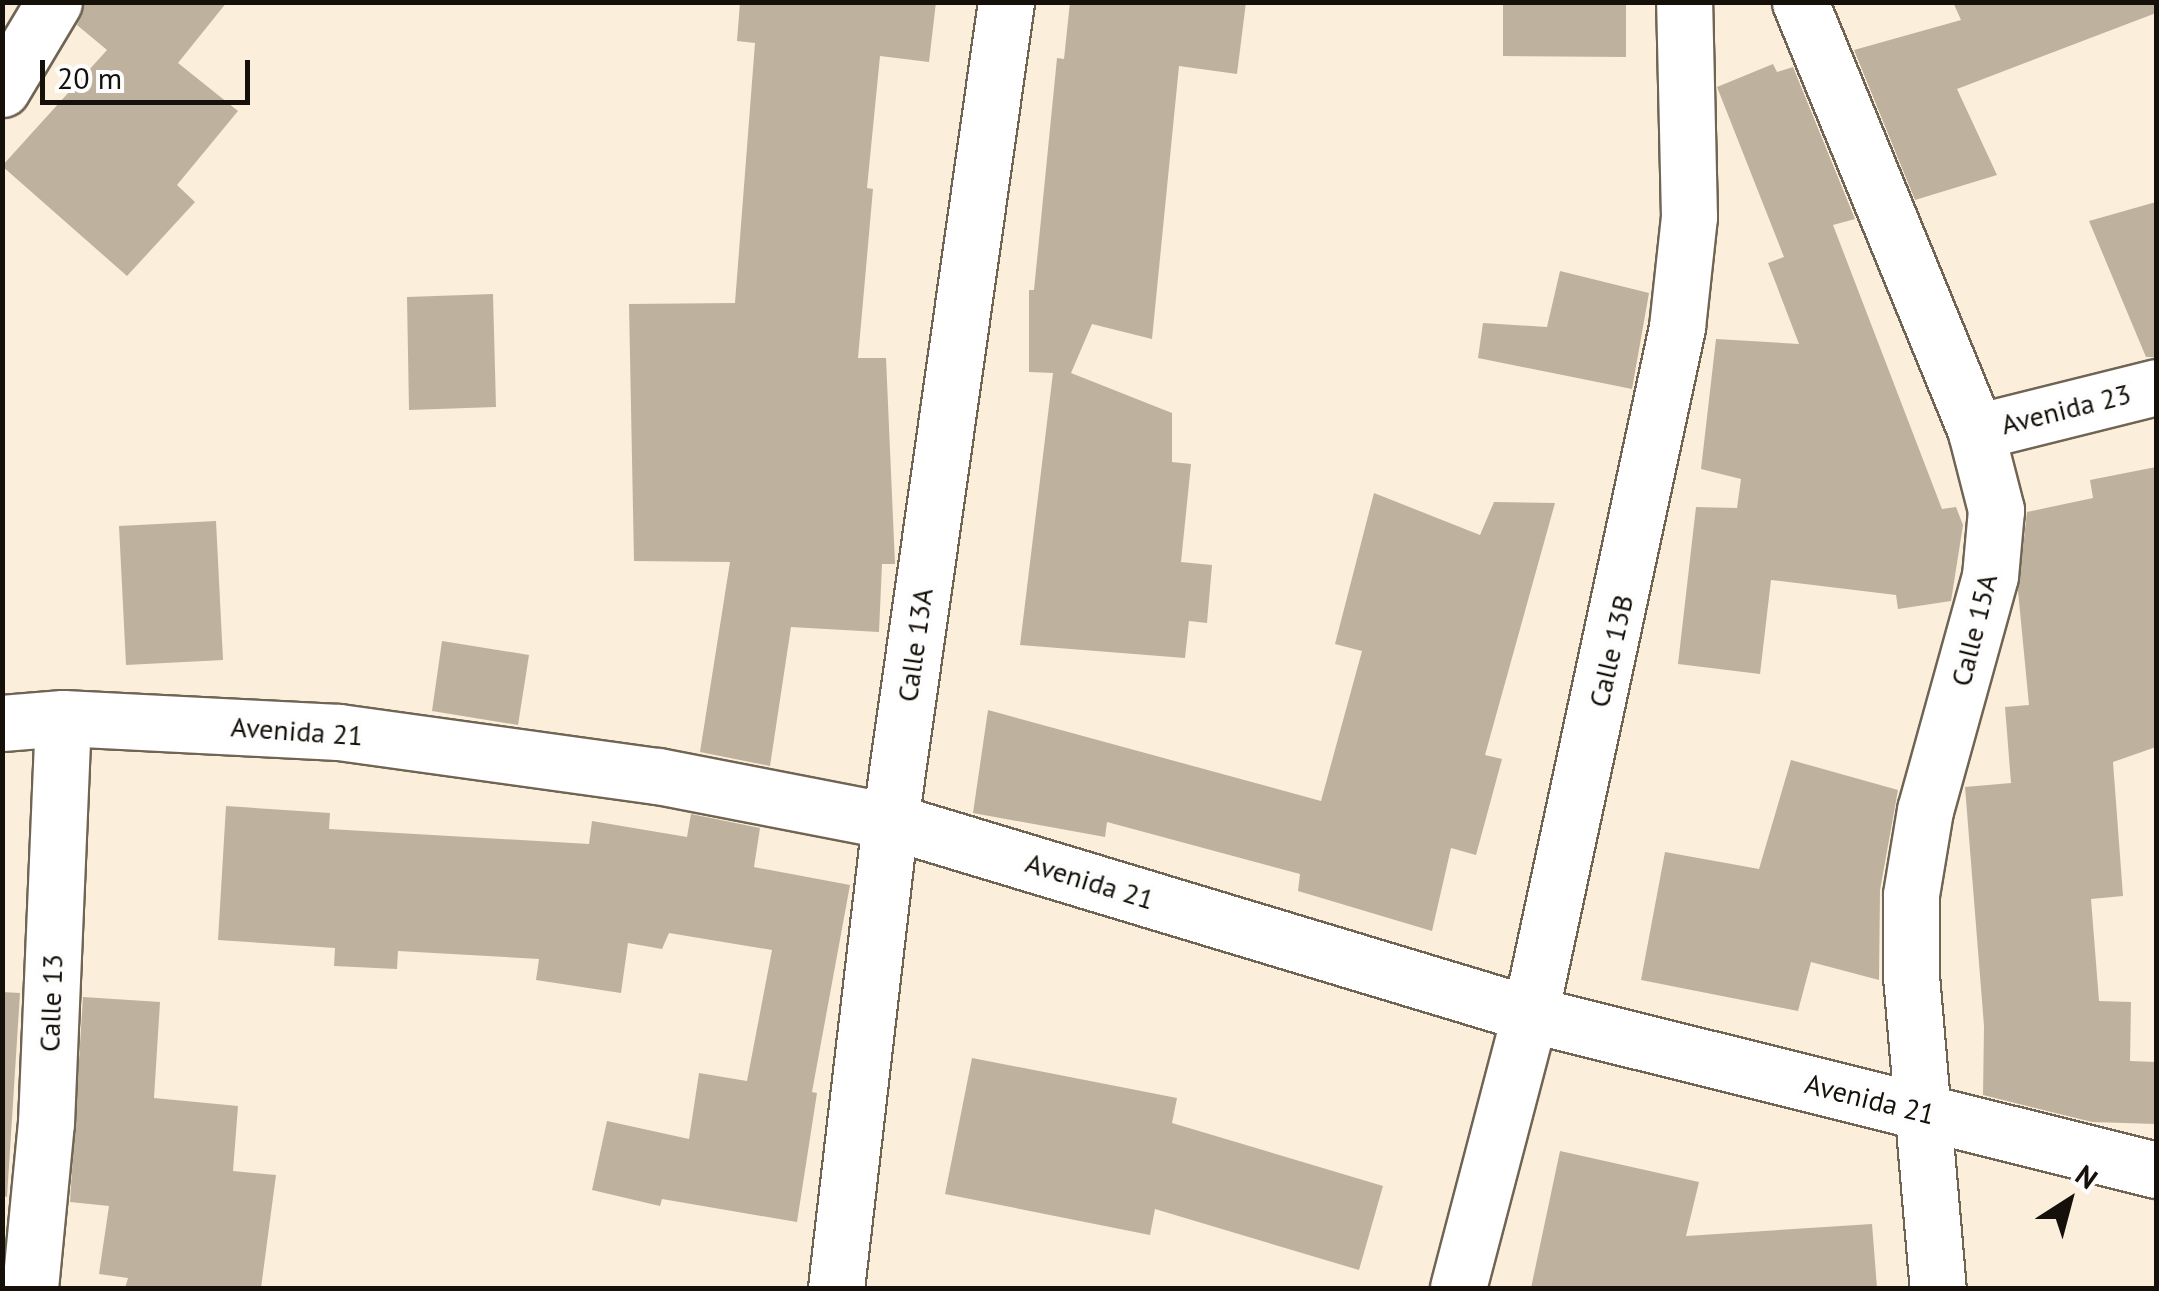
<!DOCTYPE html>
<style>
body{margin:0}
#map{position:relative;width:2159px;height:1291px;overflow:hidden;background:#fbeedb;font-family:"PT Sans",sans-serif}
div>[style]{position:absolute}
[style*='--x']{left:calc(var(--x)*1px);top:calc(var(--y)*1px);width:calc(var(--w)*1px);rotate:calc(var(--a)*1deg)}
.building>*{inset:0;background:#beb29f}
.roads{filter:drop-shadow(2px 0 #706454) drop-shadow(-2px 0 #706454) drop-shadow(0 2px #706454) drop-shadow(0 -2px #706454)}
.minor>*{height:55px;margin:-27.5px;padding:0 27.5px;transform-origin:27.5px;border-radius:27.5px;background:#fff}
span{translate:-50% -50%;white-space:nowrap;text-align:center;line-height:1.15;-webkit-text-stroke:8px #fdfdfd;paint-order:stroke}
.street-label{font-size:28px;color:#15110a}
.frame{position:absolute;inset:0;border:5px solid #15110a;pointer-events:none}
.north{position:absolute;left:2019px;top:1151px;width:100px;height:100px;-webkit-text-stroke:8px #fdfdfd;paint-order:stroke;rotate:36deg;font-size:28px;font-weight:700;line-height:40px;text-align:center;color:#15110a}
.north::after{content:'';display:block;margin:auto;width:35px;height:45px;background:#15110a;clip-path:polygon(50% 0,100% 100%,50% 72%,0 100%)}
.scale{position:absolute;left:40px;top:60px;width:210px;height:45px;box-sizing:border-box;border:5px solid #15110a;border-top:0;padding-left:12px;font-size:30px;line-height:35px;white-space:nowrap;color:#15110a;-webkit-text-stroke:8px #fdfdfd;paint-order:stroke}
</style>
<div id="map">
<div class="building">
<div style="clip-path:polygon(85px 2px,227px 2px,178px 63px,238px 111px,177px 185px,195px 202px,127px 276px,2px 166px,107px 50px,77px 25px)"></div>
<div style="clip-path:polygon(740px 2px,936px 2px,929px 62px,880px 56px,867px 188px,873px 189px,858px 358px,886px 358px,895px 564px,882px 564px,879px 632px,791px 627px,770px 766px,700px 752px,730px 562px,634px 561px,629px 304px,735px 303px,755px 43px,737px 41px)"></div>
<div style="clip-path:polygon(1070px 2px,1246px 2px,1237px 74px,1179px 66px,1152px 339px,1092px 324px,1071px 373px,1172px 413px,1172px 462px,1191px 464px,1181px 562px,1212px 565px,1207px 623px,1189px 621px,1185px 658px,1020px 645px,1053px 373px,1029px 372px,1029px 290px,1034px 290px,1057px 58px,1064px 59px)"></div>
<div style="clip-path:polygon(1503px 2px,1626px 2px,1626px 57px,1503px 56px)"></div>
<div style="clip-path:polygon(1953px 2px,2156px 2px,2156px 13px,1957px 89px,1997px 175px,1915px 200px,1854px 50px,1961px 20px)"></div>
<div style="clip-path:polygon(1773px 64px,1777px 72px,1793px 67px,1855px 219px,1833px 225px,1942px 509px,1956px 507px,1963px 525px,1951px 601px,1898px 609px,1896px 595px,1771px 580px,1760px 674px,1678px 664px,1696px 507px,1737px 508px,1741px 479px,1701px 469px,1716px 339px,1799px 344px,1768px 263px,1784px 257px,1717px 87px)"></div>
<div style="clip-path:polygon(2156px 202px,2156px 357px,2146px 357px,2089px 221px)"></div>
<div style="clip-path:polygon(1560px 271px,1649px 293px,1632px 389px,1478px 358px,1483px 323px,1547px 327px)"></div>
<div style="clip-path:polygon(493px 294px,496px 407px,409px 410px,407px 297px)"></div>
<div style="clip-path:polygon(2156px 467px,2156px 747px,2113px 762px,2123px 896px,2091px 899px,2099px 1001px,2131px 1002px,2130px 1061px,2156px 1062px,2156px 1124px,2092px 1122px,1983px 1095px,1984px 1026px,1965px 787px,2011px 783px,2005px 707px,2029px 705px,2018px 591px,2027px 512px,2093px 498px,2090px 480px)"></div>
<div style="clip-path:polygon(1374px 493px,1480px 535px,1494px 502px,1555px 503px,1485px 755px,1502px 759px,1476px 855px,1451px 848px,1432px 931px,1298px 891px,1300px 874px,1107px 822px,1105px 837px,973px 813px,988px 710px,1321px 801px,1362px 651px,1335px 644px)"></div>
<div style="clip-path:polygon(216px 521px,223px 660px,126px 665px,119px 526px)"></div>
<div style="clip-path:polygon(442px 641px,529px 655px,518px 725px,432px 711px)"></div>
<div style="clip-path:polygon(1791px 760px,1898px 790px,1880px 890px,1879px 980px,1811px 962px,1798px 1011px,1641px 980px,1665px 852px,1759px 869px)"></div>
<div style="clip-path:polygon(226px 806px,330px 813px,329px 829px,589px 844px,592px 821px,687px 837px,691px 814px,760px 828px,754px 867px,850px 885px,812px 1092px,817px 1093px,797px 1222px,662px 1199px,660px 1206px,592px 1190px,607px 1121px,689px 1139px,699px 1073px,747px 1081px,772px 950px,669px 933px,662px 949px,628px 943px,621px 993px,536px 980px,539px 959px,398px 951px,397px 969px,334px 966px,335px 948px,218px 940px)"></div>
<div style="clip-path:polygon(2px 992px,20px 993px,7px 1197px,2px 1196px)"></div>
<div style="clip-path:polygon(83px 997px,160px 1002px,154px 1098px,238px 1106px,233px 1171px,276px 1175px,261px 1288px,125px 1288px,128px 1278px,99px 1274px,109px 1206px,70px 1202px)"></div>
<div style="clip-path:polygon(972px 1058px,1177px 1098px,1172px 1123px,1383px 1186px,1359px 1270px,1155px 1209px,1150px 1235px,945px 1194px)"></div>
<div style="clip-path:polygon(1560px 1151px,1699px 1182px,1686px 1236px,1872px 1224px,1877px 1288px,1531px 1288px)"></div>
</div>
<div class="roads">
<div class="minor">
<div style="--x:1800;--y:2;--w:465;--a:67.7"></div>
<div style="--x:1976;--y:432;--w:81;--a:75.6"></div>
<div style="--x:1996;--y:510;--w:66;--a:95.2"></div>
<div style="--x:1990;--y:576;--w:243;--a:105.5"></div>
<div style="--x:1925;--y:810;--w:86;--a:99.4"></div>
<div style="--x:1911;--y:895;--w:81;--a:90"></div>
<div style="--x:1911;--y:976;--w:313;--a:85.1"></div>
<div style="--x:2;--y:89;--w:101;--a:-59.1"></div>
<div style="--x:1976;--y:432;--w:186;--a:-14"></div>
<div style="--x:2;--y:723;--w:61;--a:-4.7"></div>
<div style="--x:63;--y:718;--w:276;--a:2.9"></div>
<div style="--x:339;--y:732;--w:322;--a:7.9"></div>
<div style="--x:658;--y:776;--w:236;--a:11"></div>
<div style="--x:890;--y:821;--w:668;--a:16.78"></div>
<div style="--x:1530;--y:1014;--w:645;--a:13.99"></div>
<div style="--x:30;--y:1288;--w:166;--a:-84.5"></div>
<div style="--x:46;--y:1123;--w:405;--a:-87.6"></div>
<div style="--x:836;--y:1288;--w:470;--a:-83.4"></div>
<div style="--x:890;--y:821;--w:827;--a:-81.94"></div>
<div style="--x:1458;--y:1288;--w:283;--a:-75.3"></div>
<div style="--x:1530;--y:1014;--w:703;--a:-77.92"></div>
<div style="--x:1677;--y:327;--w:111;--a:-83.8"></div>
<div style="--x:1689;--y:217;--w:215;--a:-91.3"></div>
</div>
</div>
<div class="street-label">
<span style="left:2066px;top:409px;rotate:-14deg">Avenida 23</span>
<span style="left:1974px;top:630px;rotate:-76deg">Calle 15A</span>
<span style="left:915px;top:645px;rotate:-82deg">Calle 13A</span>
<span style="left:1611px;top:651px;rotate:-77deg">Calle 13B</span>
<span style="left:297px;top:731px;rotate:4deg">Avenida 21</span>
<span style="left:1090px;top:881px;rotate:17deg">Avenida 21</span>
<span style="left:51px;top:1003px;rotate:-88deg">Calle 13</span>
<span style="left:1870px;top:1099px;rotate:14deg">Avenida 21</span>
</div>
<div class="frame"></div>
<div class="north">N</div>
<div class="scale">20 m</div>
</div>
